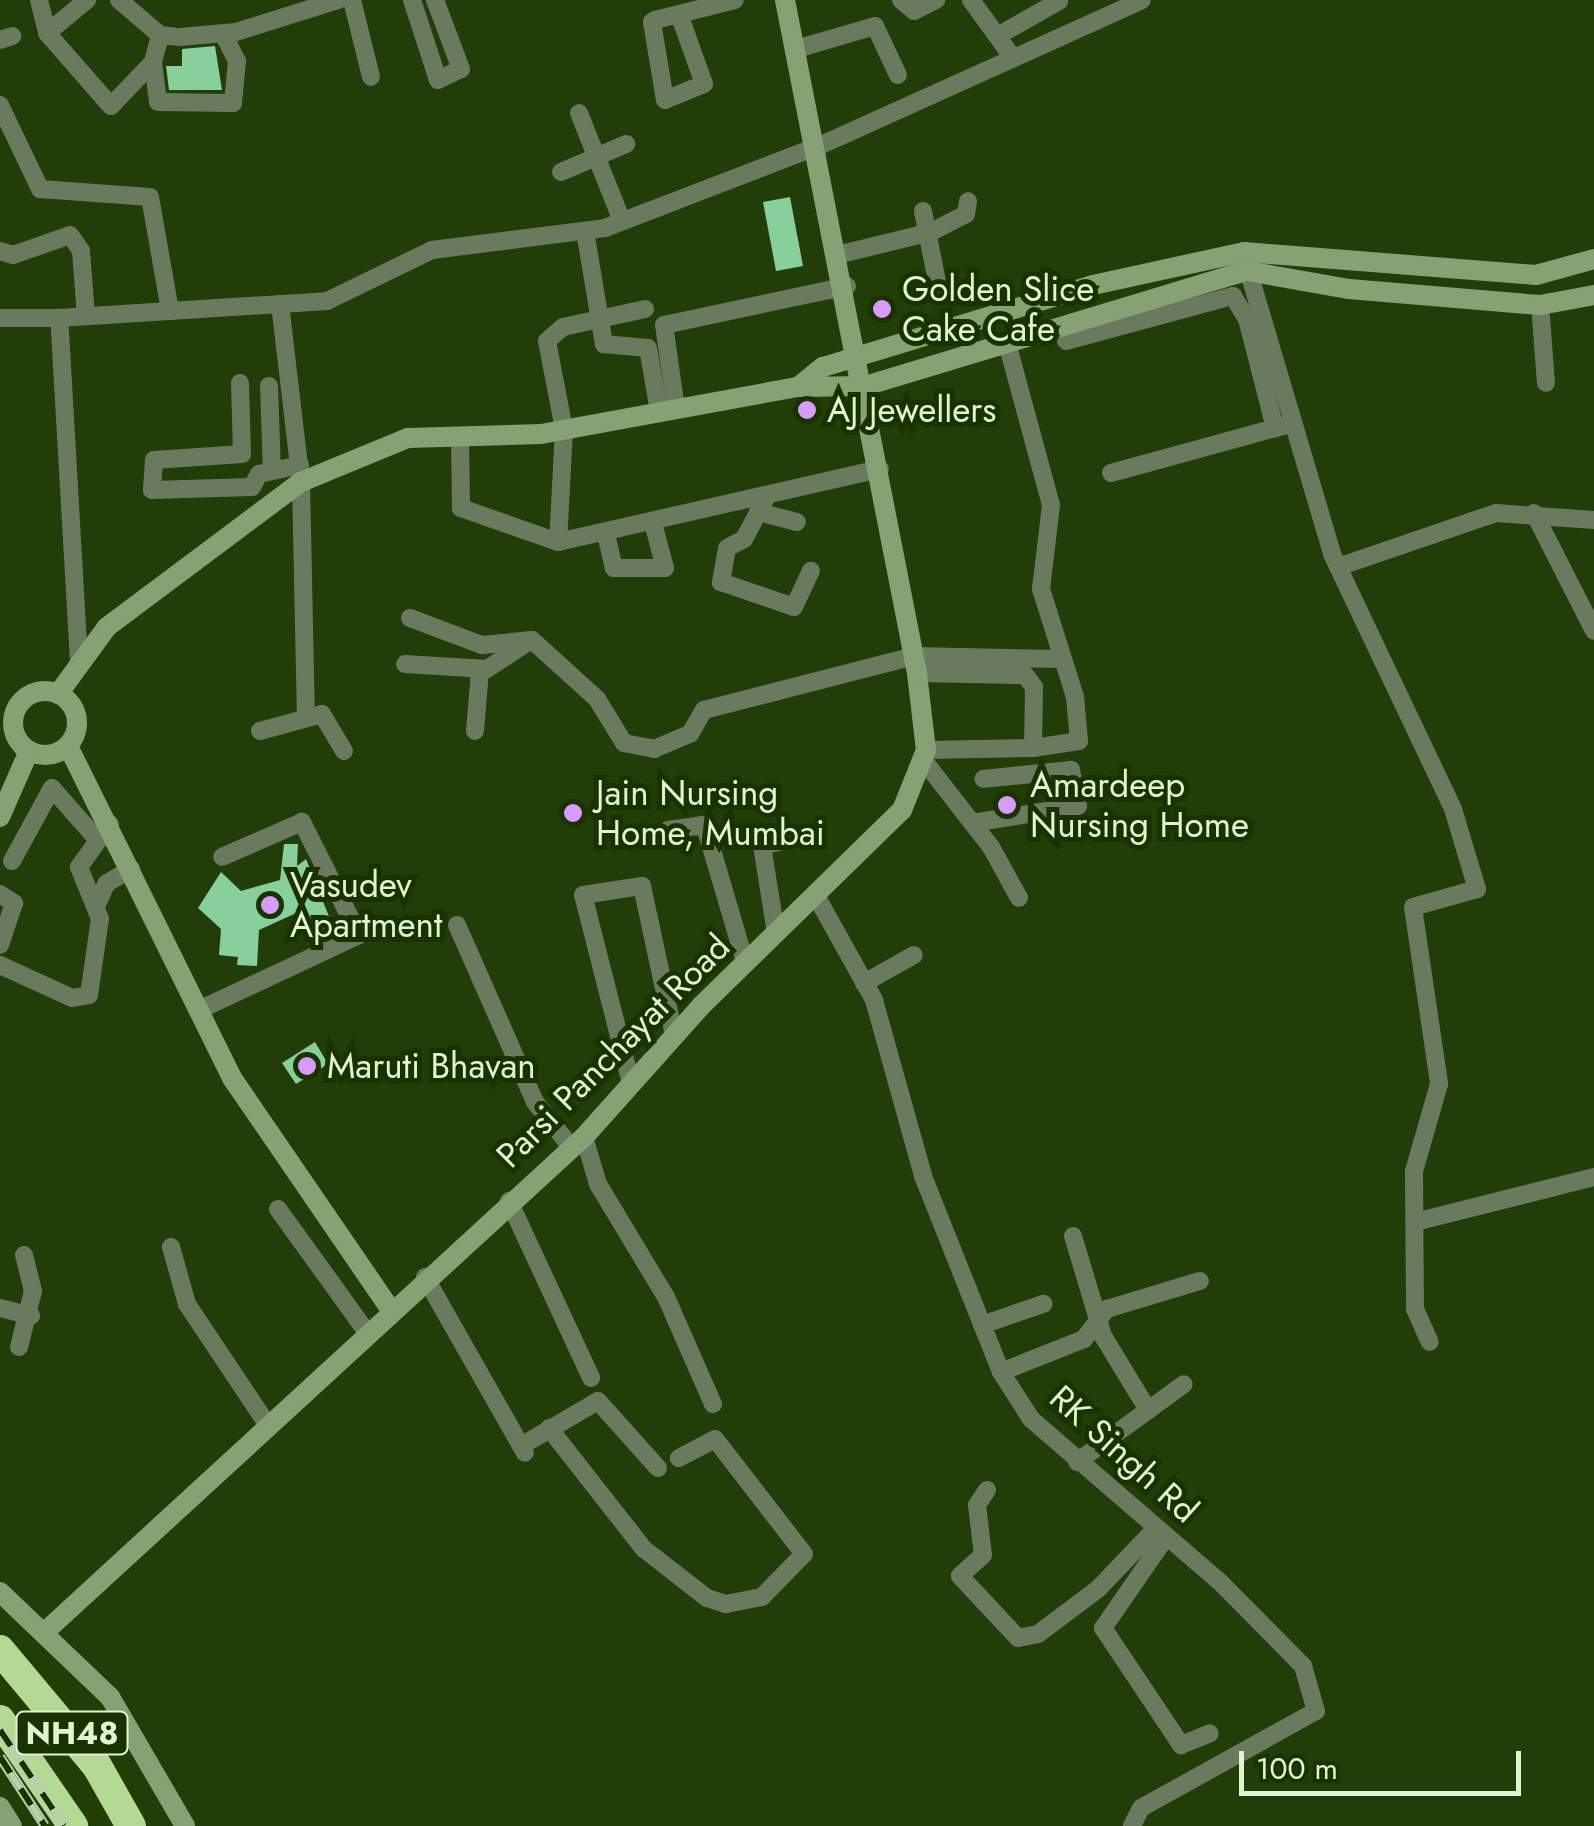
<!DOCTYPE html>
<style>
body{margin:0}
#map{position:relative;width:1594px;height:1826px;overflow:hidden;background:#233d08;font-family:Jost,sans-serif}
div>[style]{position:absolute}
[style*='--x']{left:calc(var(--x)*1px);top:calc(var(--y)*1px);width:calc(var(--w)*1px);rotate:calc(var(--a)*1deg)}
.building>*{inset:0;background:#87cf9b}
.street>*{height:18px;margin:-9px;padding:0 9px;transform-origin:9px;border-radius:9px;background:#6a7a5e}
.secondary>*{height:20px;margin:-10px;padding:0 10px;transform-origin:10px;border-radius:10px;background:#87a174}
.secondary>.ring{margin:-10px;padding:0;box-sizing:content-box;background:none;border:20px solid #87a174;border-radius:50%}
.highway>*{height:30px;margin:-15px;padding:0 15px;transform-origin:15px;border-radius:15px;background:#b2da94}
.rail>*{height:10px;margin-top:-5px;transform-origin:0;background:repeating-linear-gradient(90deg,#193200 0 19px,#bad0aa 0 38px);box-sizing:border-box;border-block:2px solid #bad0aa}
.dots>*{width:28px;height:28px;translate:-50% -50%;box-sizing:border-box;border:5px solid #193200;border-radius:50%}
span{translate:-50% -50%;white-space:nowrap;text-align:center;line-height:1.15;-webkit-text-stroke:10px #193200;paint-order:stroke}
.shield-label span{padding:2px 8px;background:#193200;border:2px solid;border-radius:8px;-webkit-text-stroke-width:0}
.shield-label{font-size:32px;color:#dff4d1;font-weight:700}
.poi-label{font-size:35px;color:#dff4d1}
.left{translate:0 -50%;text-align:left}
.street-label{font-size:35px;color:#dff4d1}
.scale{position:absolute;left:1239px;top:1751px;width:282px;height:45px;box-sizing:border-box;border:5px solid #dff4d1;border-top:0;padding-left:12px;font-size:30px;line-height:35px;white-space:nowrap;color:#dff4d1;-webkit-text-stroke:8px #193200;paint-order:stroke}
</style>
<div id="map">
<div class="building">
<div style="clip-path:polygon(215px 46px,222px 90px,169px 90px,166px 66px,182px 66px,182px 49px)"></div>
<div style="clip-path:polygon(790px 197px,803px 266px,776px 271px,763px 202px)"></div>
<div style="clip-path:polygon(284px 844px,298px 844px,297px 866px,306px 859px,332px 924px,320px 940px,305px 929px,303px 910px,259px 930px,257px 966px,237px 965px,238px 957px,219px 955px,221px 929px,198px 908px,221px 872px,241px 891px,280px 880px)"></div>
<div style="clip-path:polygon(315px 1042px,328px 1064px,296px 1084px,282px 1063px)"></div>
</div>
<div class="street">
<div style="--x:39;--y:0;--w:34;--a:76"></div>
<div style="--x:47;--y:33;--w:52;--a:-39.5"></div>
<div style="--x:119;--y:0;--w:54;--a:40.5"></div>
<div style="--x:160;--y:35;--w:20;--a:6"></div>
<div style="--x:180;--y:37;--w:56;--a:-5.1"></div>
<div style="--x:236;--y:32;--w:107;--a:-17.4"></div>
<div style="--x:352;--y:0;--w:79;--a:76.1"></div>
<div style="--x:412;--y:0;--w:84;--a:72"></div>
<div style="--x:438;--y:80;--w:25;--a:-26"></div>
<div style="--x:461;--y:69;--w:74;--a:-110.6"></div>
<div style="--x:901;--y:0;--w:17;--a:40"></div>
<div style="--x:914;--y:11;--w:25;--a:-27"></div>
<div style="--x:971;--y:0;--w:72;--a:54.1"></div>
<div style="--x:679;--y:14;--w:74;--a:70.3"></div>
<div style="--x:704;--y:84;--w:42;--a:157.7"></div>
<div style="--x:665;--y:100;--w:79;--a:-99.5"></div>
<div style="--x:652;--y:22;--w:4;--a:-34"></div>
<div style="--x:655;--y:20;--w:82;--a:-14"></div>
<div style="--x:47;--y:33;--w:97;--a:48.8"></div>
<div style="--x:111;--y:106;--w:61;--a:-46.3"></div>
<div style="--x:153;--y:62;--w:28;--a:-75"></div>
<div style="--x:999;--y:35;--w:69;--a:-29.5"></div>
<div style="--x:0;--y:40;--w:13;--a:-18"></div>
<div style="--x:796;--y:49;--w:82;--a:-16.2"></div>
<div style="--x:875;--y:26;--w:54;--a:64.9"></div>
<div style="--x:153;--y:62;--w:40;--a:82.9"></div>
<div style="--x:158;--y:102;--w:75;--a:0.8"></div>
<div style="--x:233;--y:103;--w:42;--a:-84.6"></div>
<div style="--x:237;--y:61;--w:30;--a:-117"></div>
<div style="--x:0;--y:105;--w:93;--a:64.5"></div>
<div style="--x:40;--y:189;--w:110;--a:4.2"></div>
<div style="--x:150;--y:197;--w:116;--a:80"></div>
<div style="--x:579;--y:113;--w:116;--a:68.3"></div>
<div style="--x:561;--y:172;--w:71;--a:-23.3"></div>
<div style="--x:923;--y:211;--w:77;--a:78.8"></div>
<div style="--x:585;--y:231;--w:115;--a:80.5"></div>
<div style="--x:604;--y:344;--w:44;--a:5.2"></div>
<div style="--x:648;--y:348;--w:65;--a:80.2"></div>
<div style="--x:0;--y:251;--w:14;--a:17"></div>
<div style="--x:13;--y:255;--w:60;--a:-19.3"></div>
<div style="--x:70;--y:235;--w:19;--a:55"></div>
<div style="--x:81;--y:251;--w:65;--a:85.6"></div>
<div style="--x:841;--y:254;--w:93;--a:-13.7"></div>
<div style="--x:931;--y:232;--w:39;--a:-27"></div>
<div style="--x:966;--y:214;--w:13;--a:-81"></div>
<div style="--x:1246;--y:263;--w:303;--a:73.5"></div>
<div style="--x:1332;--y:554;--w:282;--a:64.6"></div>
<div style="--x:1453;--y:809;--w:84;--a:73.3"></div>
<div style="--x:1477;--y:889;--w:66;--a:164.3"></div>
<div style="--x:1413;--y:907;--w:179;--a:81.6"></div>
<div style="--x:1439;--y:1084;--w:91;--a:106"></div>
<div style="--x:1414;--y:1171;--w:138;--a:89.6"></div>
<div style="--x:1415;--y:1309;--w:36;--a:66"></div>
<div style="--x:280;--y:304;--w:179;--a:83.3"></div>
<div style="--x:301;--y:482;--w:236;--a:88.8"></div>
<div style="--x:1540;--y:305;--w:78;--a:85.6"></div>
<div style="--x:645;--y:309;--w:84;--a:167.6"></div>
<div style="--x:563;--y:327;--w:21;--a:139"></div>
<div style="--x:547;--y:341;--w:90;--a:79.1"></div>
<div style="--x:564;--y:429;--w:113;--a:93"></div>
<div style="--x:558;--y:542;--w:330;--a:-12.8"></div>
<div style="--x:0;--y:318;--w:59;--a:0"></div>
<div style="--x:1066;--y:341;--w:173;--a:-15.1"></div>
<div style="--x:1233;--y:296;--w:27;--a:59"></div>
<div style="--x:1247;--y:319;--w:113;--a:75.6"></div>
<div style="--x:1007;--y:343;--w:168;--a:74.8"></div>
<div style="--x:1051;--y:505;--w:85;--a:96.8"></div>
<div style="--x:1041;--y:589;--w:113;--a:72.5"></div>
<div style="--x:1075;--y:697;--w:44;--a:84.8"></div>
<div style="--x:1079;--y:741;--w:47;--a:171.3"></div>
<div style="--x:240;--y:383;--w:71;--a:88.4"></div>
<div style="--x:242;--y:454;--w:88;--a:176.1"></div>
<div style="--x:154;--y:460;--w:30;--a:94"></div>
<div style="--x:152;--y:490;--w:100;--a:-1.7"></div>
<div style="--x:252;--y:487;--w:15;--a:-62"></div>
<div style="--x:259;--y:474;--w:42;--a:-12.4"></div>
<div style="--x:269;--y:386;--w:85;--a:88"></div>
<div style="--x:676;--y:409;--w:85;--a:-98.1"></div>
<div style="--x:664;--y:325;--w:187;--a:-12"></div>
<div style="--x:460;--y:436;--w:72;--a:89.2"></div>
<div style="--x:461;--y:508;--w:103;--a:19.3"></div>
<div style="--x:1111;--y:473;--w:182;--a:-15.3"></div>
<div style="--x:767;--y:496;--w:49;--a:118.1"></div>
<div style="--x:744;--y:539;--w:19;--a:152"></div>
<div style="--x:727;--y:548;--w:35;--a:100"></div>
<div style="--x:721;--y:582;--w:77;--a:18.9"></div>
<div style="--x:794;--y:607;--w:40;--a:-65"></div>
<div style="--x:758;--y:512;--w:40;--a:14.4"></div>
<div style="--x:1534;--y:513;--w:132;--a:63"></div>
<div style="--x:606;--y:534;--w:35;--a:77"></div>
<div style="--x:614;--y:568;--w:51;--a:0"></div>
<div style="--x:665;--y:568;--w:47;--a:-104.9"></div>
<div style="--x:1338;--y:567;--w:167;--a:-18.9"></div>
<div style="--x:1496;--y:513;--w:98;--a:4.1"></div>
<div style="--x:410;--y:618;--w:77;--a:20.6"></div>
<div style="--x:482;--y:645;--w:50;--a:-5.7"></div>
<div style="--x:532;--y:640;--w:88;--a:42.2"></div>
<div style="--x:597;--y:699;--w:52;--a:58.5"></div>
<div style="--x:624;--y:743;--w:31;--a:11"></div>
<div style="--x:654;--y:749;--w:39;--a:-23"></div>
<div style="--x:690;--y:734;--w:28;--a:-60"></div>
<div style="--x:704;--y:710;--w:217;--a:-14.4"></div>
<div style="--x:914;--y:656;--w:149;--a:1.2"></div>
<div style="--x:79;--y:661;--w:344;--a:-93.3"></div>
<div style="--x:59;--y:318;--w:269;--a:-3.6"></div>
<div style="--x:327;--y:301;--w:117;--a:-25.9"></div>
<div style="--x:432;--y:250;--w:174;--a:-7.2"></div>
<div style="--x:605;--y:228;--w:229;--a:-21"></div>
<div style="--x:819;--y:146;--w:354;--a:-24.3"></div>
<div style="--x:405;--y:664;--w:82;--a:3.5"></div>
<div style="--x:487;--y:669;--w:53;--a:-33.4"></div>
<div style="--x:917;--y:673;--w:108;--a:1.1"></div>
<div style="--x:1025;--y:675;--w:15;--a:53"></div>
<div style="--x:1034;--y:687;--w:61;--a:90.9"></div>
<div style="--x:1033;--y:748;--w:107;--a:178.9"></div>
<div style="--x:260;--y:731;--w:64;--a:-15.3"></div>
<div style="--x:322;--y:714;--w:43;--a:59.3"></div>
<div style="--x:475;--y:731;--w:61;--a:-85.3"></div>
<div style="--x:924;--y:761;--w:109;--a:52.1"></div>
<div style="--x:991;--y:847;--w:58;--a:61.2"></div>
<div style="--x:972;--y:823;--w:107;--a:-9.1"></div>
<div style="--x:1078;--y:806;--w:37;--a:-101"></div>
<div style="--x:1071;--y:770;--w:88;--a:174.2"></div>
<div style="--x:668;--y:830;--w:34;--a:-8"></div>
<div style="--x:702;--y:825;--w:9;--a:58"></div>
<div style="--x:707;--y:833;--w:134;--a:73.6"></div>
<div style="--x:12;--y:861;--w:83;--a:-61.3"></div>
<div style="--x:52;--y:788;--w:67;--a:48.7"></div>
<div style="--x:0;--y:894;--w:17;--a:33"></div>
<div style="--x:14;--y:903;--w:44;--a:108.4"></div>
<div style="--x:815;--y:894;--w:121;--a:60.9"></div>
<div style="--x:874;--y:1000;--w:183;--a:74.4"></div>
<div style="--x:923;--y:1176;--w:211;--a:68.3"></div>
<div style="--x:1001;--y:1372;--w:56;--a:57.4"></div>
<div style="--x:1031;--y:1419;--w:248;--a:40.8"></div>
<div style="--x:1219;--y:1581;--w:120;--a:45.3"></div>
<div style="--x:1303;--y:1666;--w:47;--a:73.9"></div>
<div style="--x:1316;--y:1711;--w:200;--a:151"></div>
<div style="--x:1141;--y:1808;--w:20;--a:117"></div>
<div style="--x:97;--y:904;--w:23;--a:-65"></div>
<div style="--x:107;--y:883;--w:28;--a:-30"></div>
<div style="--x:457;--y:925;--w:193;--a:66.2"></div>
<div style="--x:535;--y:1102;--w:58;--a:51.3"></div>
<div style="--x:776;--y:933;--w:88;--a:-99.1"></div>
<div style="--x:762;--y:846;--w:30;--a:-14"></div>
<div style="--x:0;--y:965;--w:79;--a:24.6"></div>
<div style="--x:72;--y:998;--w:17;--a:-10"></div>
<div style="--x:89;--y:995;--w:77;--a:-81.8"></div>
<div style="--x:100;--y:919;--w:56;--a:-112"></div>
<div style="--x:79;--y:867;--w:53;--a:-54.2"></div>
<div style="--x:864;--y:983;--w:57;--a:-29.2"></div>
<div style="--x:199;--y:1010;--w:177;--a:-25.1"></div>
<div style="--x:359;--y:935;--w:127;--a:-116.8"></div>
<div style="--x:302;--y:822;--w:87;--a:156.4"></div>
<div style="--x:631;--y:1083;--w:194;--a:-104.3"></div>
<div style="--x:583;--y:895;--w:60;--a:-8.7"></div>
<div style="--x:642;--y:886;--w:152;--a:77.9"></div>
<div style="--x:584;--y:1137;--w:49;--a:73.4"></div>
<div style="--x:598;--y:1184;--w:132;--a:59"></div>
<div style="--x:666;--y:1297;--w:117;--a:66.3"></div>
<div style="--x:509;--y:1201;--w:195;--a:65.1"></div>
<div style="--x:278;--y:1209;--w:150;--a:54.2"></div>
<div style="--x:1415;--y:1222;--w:185;--a:-14.1"></div>
<div style="--x:1073;--y:1236;--w:104;--a:73.3"></div>
<div style="--x:1103;--y:1336;--w:87;--a:58.7"></div>
<div style="--x:171;--y:1247;--w:59;--a:74.3"></div>
<div style="--x:187;--y:1304;--w:144;--a:56.3"></div>
<div style="--x:425;--y:1277;--w:202;--a:60.4"></div>
<div style="--x:0;--y:1308;--w:32;--a:14"></div>
<div style="--x:982;--y:1325;--w:65;--a:-19"></div>
<div style="--x:19;--y:1347;--w:58;--a:-76"></div>
<div style="--x:33;--y:1291;--w:37;--a:-104"></div>
<div style="--x:1001;--y:1372;--w:89;--a:-21.7"></div>
<div style="--x:1084;--y:1339;--w:38;--a:-53"></div>
<div style="--x:1107;--y:1309;--w:97;--a:-16.8"></div>
<div style="--x:549;--y:1428;--w:154;--a:51.9"></div>
<div style="--x:644;--y:1549;--w:80;--a:37.9"></div>
<div style="--x:707;--y:1598;--w:20;--a:18"></div>
<div style="--x:726;--y:1604;--w:37;--a:-11"></div>
<div style="--x:762;--y:1597;--w:60;--a:-45.7"></div>
<div style="--x:804;--y:1554;--w:145;--a:-127.7"></div>
<div style="--x:715;--y:1439;--w:41;--a:152.2"></div>
<div style="--x:521;--y:1446;--w:89;--a:-30.3"></div>
<div style="--x:598;--y:1401;--w:90;--a:48.2"></div>
<div style="--x:1077;--y:1462;--w:132;--a:-36.1"></div>
<div style="--x:987;--y:1490;--w:18;--a:124"></div>
<div style="--x:977;--y:1505;--w:50;--a:83.2"></div>
<div style="--x:983;--y:1555;--w:31;--a:138"></div>
<div style="--x:960;--y:1576;--w:85;--a:46.9"></div>
<div style="--x:1018;--y:1638;--w:20;--a:-11"></div>
<div style="--x:1038;--y:1634;--w:75;--a:-36.9"></div>
<div style="--x:1098;--y:1589;--w:84;--a:-46.4"></div>
<div style="--x:1166;--y:1537;--w:111;--a:124.7"></div>
<div style="--x:1103;--y:1628;--w:141;--a:56.3"></div>
<div style="--x:1181;--y:1745;--w:31;--a:-22"></div>
</div>
<div class="secondary">
<div style="--x:798;--y:387;--w:32;--a:-39"></div>
<div style="--x:823;--y:367;--w:282;--a:-16.9"></div>
<div style="--x:1093;--y:285;--w:155;--a:-12.3"></div>
<div style="--x:1244;--y:252;--w:293;--a:4.5"></div>
<div style="--x:1536;--y:275;--w:60;--a:-15.4"></div>
<div class="ring" style="left:13px;top:691px;width:44px;height:44px"></div>
<div style="--x:58;--y:694;--w:83;--a:-53.8"></div>
<div style="--x:107;--y:627;--w:242;--a:-36.8"></div>
<div style="--x:301;--y:482;--w:116;--a:-22.4"></div>
<div style="--x:408;--y:438;--w:133;--a:-1.7"></div>
<div style="--x:541;--y:434;--w:261;--a:-10.4"></div>
<div style="--x:798;--y:387;--w:67;--a:-0.9"></div>
<div style="--x:865;--y:386;--w:399;--a:-16.8"></div>
<div style="--x:1247;--y:271;--w:104;--a:10"></div>
<div style="--x:1349;--y:289;--w:192;--a:4.8"></div>
<div style="--x:1540;--y:305;--w:55;--a:-10.5"></div>
<div style="--x:68;--y:746;--w:370;--a:63.7"></div>
<div style="--x:232;--y:1078;--w:280;--a:55.6"></div>
<div style="--x:0;--y:817;--w:72;--a:-66.3"></div>
<div style="--x:0;--y:1592;--w:152;--a:43.7"></div>
<div style="--x:110;--y:1697;--w:149;--a:59.8"></div>
<div style="--x:48;--y:1629;--w:728;--a:-42.55"></div>
<div style="--x:584;--y:1137;--w:176;--a:-48.2"></div>
<div style="--x:701;--y:1006;--w:281;--a:-44.3"></div>
<div style="--x:902;--y:810;--w:65;--a:-68.2"></div>
<div style="--x:926;--y:750;--w:78;--a:-96.7"></div>
<div style="--x:917;--y:673;--w:686;--a:-101.1"></div>
<div style="--x:0;--y:1807;--w:22;--a:58"></div>
</div>
<div class="highway">
<div style="--x:0;--y:1650;--w:151;--a:50.1"></div>
<div style="--x:97;--y:1766;--w:69;--a:60.5"></div>
<div style="--x:0;--y:1720;--w:129;--a:55.4"></div>
</div>
<div class="rail">
<div style="--x:0;--y:1730;--w:115;--a:56.3"></div>
<div style="--x:0;--y:1757;--w:82;--a:56.9"></div>
</div>
<div class="dots">
<div style="left:882px;top:309px;background:#d79bf9"></div>
<div style="left:807px;top:410px;background:#d79bf9"></div>
<div style="left:1007px;top:805px;background:#d79bf9"></div>
<div style="left:573px;top:813px;background:#d79bf9"></div>
<div style="left:270px;top:905px;background:#d79bf9"></div>
<div style="left:307px;top:1066px;background:#d79bf9"></div>
</div>
<div class="shield-label">
<span style="left:72px;top:1733px">NH48</span>
</div>
<div class="poi-label">
<span class="left" style="left:902px;top:309px">Golden Slice<br>Cake Cafe</span>
<span class="left" style="left:827px;top:410px">AJ Jewellers</span>
<span class="left" style="left:1030px;top:805px">Amardeep<br>Nursing Home</span>
<span class="left" style="left:596px;top:813px">Jain Nursing<br>Home, Mumbai</span>
<span class="left" style="left:290px;top:905px">Vasudev<br>Apartment</span>
<span class="left" style="left:327px;top:1066px">Maruti Bhavan</span>
</div>
<div class="street-label">
<span style="left:613px;top:1051px;rotate:-45deg">Parsi Panchayat Road</span>
<span style="left:1124px;top:1454px;rotate:42deg">RK Singh Rd</span>
</div>
<div class="scale">100 m</div>
</div>
